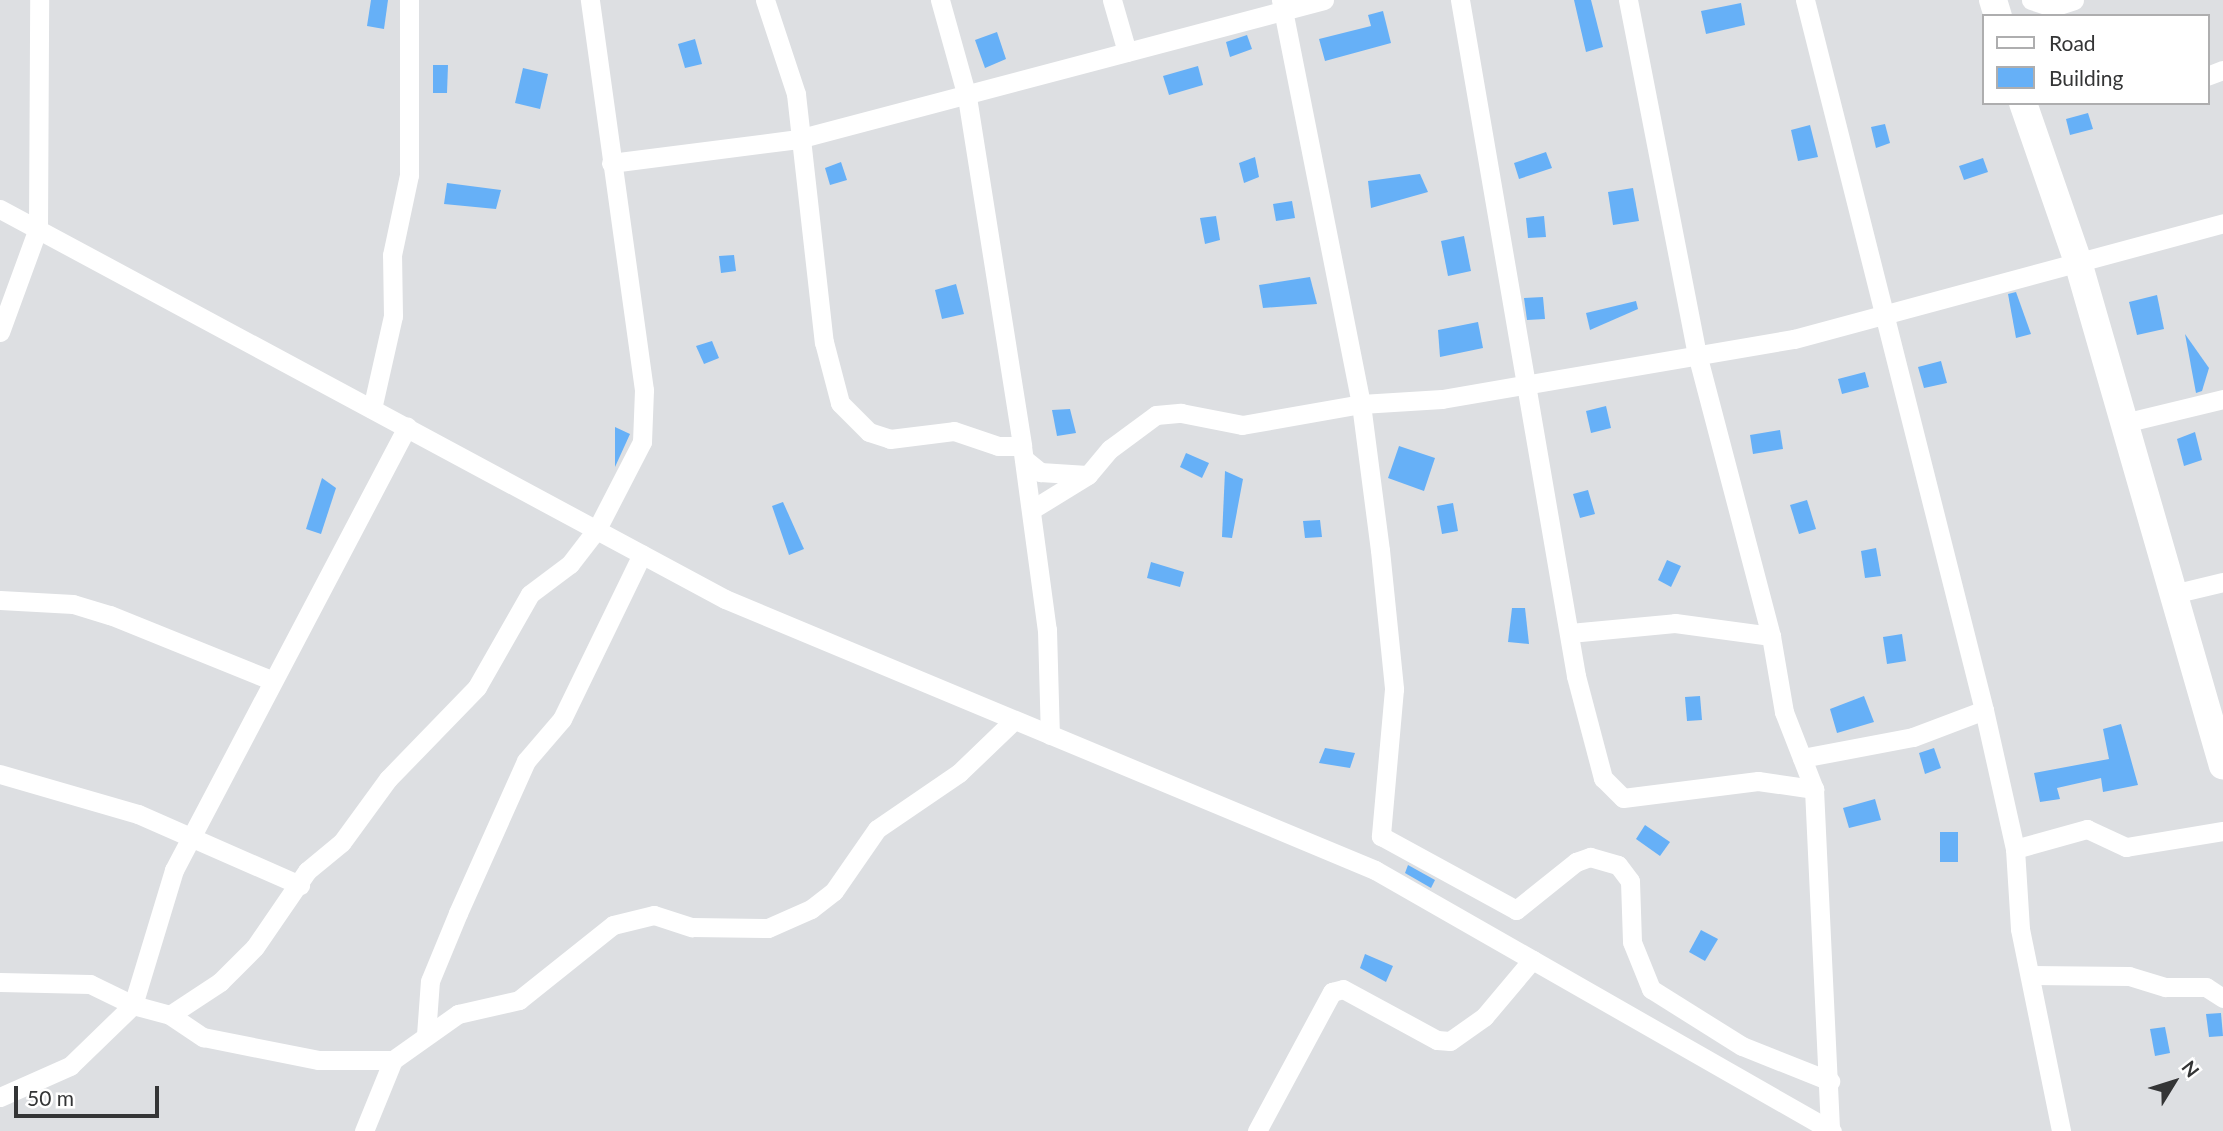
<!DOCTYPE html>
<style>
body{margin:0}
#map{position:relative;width:2223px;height:1131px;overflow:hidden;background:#dddfe2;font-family:Lato,sans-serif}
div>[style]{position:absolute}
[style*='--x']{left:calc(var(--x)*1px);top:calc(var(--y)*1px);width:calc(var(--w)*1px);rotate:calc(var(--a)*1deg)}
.building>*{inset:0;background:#66b0f7}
.street>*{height:19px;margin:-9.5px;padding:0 9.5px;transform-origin:9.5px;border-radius:9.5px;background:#fff}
.secondary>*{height:28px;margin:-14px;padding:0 14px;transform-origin:14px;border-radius:14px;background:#fff}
span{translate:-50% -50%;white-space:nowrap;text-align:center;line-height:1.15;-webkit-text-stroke:7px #fff;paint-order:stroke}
.legend{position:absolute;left:1982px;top:14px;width:228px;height:91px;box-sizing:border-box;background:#fff;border:2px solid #aeaeaf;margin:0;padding:9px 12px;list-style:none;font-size:21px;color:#343536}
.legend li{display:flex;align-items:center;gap:14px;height:35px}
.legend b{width:35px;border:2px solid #aeaeaf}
.north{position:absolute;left:2139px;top:1047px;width:70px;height:70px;-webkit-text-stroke:5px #fff;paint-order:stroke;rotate:52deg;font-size:19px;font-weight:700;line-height:28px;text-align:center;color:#343536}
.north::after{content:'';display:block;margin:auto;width:24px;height:32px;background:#343536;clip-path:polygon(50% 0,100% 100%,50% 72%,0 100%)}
.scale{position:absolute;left:14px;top:1086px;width:145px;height:32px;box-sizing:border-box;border:4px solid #343536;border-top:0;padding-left:9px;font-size:21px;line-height:24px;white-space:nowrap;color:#343536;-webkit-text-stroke:5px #fff;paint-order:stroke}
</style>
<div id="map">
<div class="building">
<div style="clip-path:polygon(371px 0,388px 0,384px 29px,367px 26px)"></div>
<div style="clip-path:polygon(1574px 0,1591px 0,1603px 47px,1586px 52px)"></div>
<div style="clip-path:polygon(1741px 3px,1745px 25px,1706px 34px,1701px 11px)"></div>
<div style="clip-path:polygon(1383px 11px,1391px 43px,1325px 61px,1319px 39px,1371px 26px,1368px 15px)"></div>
<div style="clip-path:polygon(997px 32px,1006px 59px,985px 68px,975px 40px)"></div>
<div style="clip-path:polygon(1247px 35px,1252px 49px,1230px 57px,1226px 42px)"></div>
<div style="clip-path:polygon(695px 39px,702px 64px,685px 68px,678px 44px)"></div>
<div style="clip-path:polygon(433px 65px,448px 65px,447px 93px,433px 93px)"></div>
<div style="clip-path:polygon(1198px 66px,1203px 85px,1169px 95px,1163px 76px)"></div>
<div style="clip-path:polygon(523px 68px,548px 74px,540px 109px,515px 103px)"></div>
<div style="clip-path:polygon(2088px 113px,2093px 129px,2070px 135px,2066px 119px)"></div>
<div style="clip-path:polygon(1885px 124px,1890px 143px,1876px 148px,1871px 127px)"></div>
<div style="clip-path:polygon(1810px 125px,1818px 157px,1798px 161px,1791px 130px)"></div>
<div style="clip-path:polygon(1546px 152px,1552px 168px,1519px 179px,1514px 163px)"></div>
<div style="clip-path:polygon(1255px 157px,1259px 177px,1244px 183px,1239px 163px)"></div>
<div style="clip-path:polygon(1983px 158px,1988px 172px,1964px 180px,1959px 166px)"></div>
<div style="clip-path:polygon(841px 162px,847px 180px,830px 185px,825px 168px)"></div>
<div style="clip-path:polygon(1420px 174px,1428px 192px,1371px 208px,1368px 181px)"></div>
<div style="clip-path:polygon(447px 183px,501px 190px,496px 209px,444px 204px)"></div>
<div style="clip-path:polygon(1633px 188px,1639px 221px,1613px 225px,1608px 192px)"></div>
<div style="clip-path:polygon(1292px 201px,1295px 218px,1276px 221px,1273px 204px)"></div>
<div style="clip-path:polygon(1216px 216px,1220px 240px,1205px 244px,1200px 218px)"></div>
<div style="clip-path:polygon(1544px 216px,1546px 237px,1528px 238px,1526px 218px)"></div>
<div style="clip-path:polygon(1464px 236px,1471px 271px,1448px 276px,1441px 241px)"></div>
<div style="clip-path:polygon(734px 255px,736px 271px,721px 273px,719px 256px)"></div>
<div style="clip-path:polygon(1310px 277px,1317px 304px,1263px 308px,1259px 285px)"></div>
<div style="clip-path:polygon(956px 284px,964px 314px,942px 319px,935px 290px)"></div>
<div style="clip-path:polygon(2016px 292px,2031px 334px,2016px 338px,2008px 294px)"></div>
<div style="clip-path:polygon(2157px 295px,2164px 329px,2137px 335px,2129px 302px)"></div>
<div style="clip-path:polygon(1543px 297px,1545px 319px,1527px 320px,1524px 298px)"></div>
<div style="clip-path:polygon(1636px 301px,1638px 309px,1590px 330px,1586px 313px)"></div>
<div style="clip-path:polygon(1478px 322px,1483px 348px,1440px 357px,1438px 330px)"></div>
<div style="clip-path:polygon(2185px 334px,2209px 368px,2202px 391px,2196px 393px)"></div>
<div style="clip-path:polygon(712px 341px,719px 358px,704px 364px,696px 346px)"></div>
<div style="clip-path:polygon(1941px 361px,1947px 383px,1924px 388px,1918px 367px)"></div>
<div style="clip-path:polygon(1865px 372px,1869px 387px,1842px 394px,1838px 379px)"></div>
<div style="clip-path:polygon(1606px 406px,1611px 428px,1591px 433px,1586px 411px)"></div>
<div style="clip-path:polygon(1070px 409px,1076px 433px,1057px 436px,1052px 410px)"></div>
<div style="clip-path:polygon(615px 427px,630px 434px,615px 467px)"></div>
<div style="clip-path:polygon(1780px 430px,1783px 449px,1753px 454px,1750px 435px)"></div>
<div style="clip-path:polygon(2195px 432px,2202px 460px,2184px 466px,2177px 439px)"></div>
<div style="clip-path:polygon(1399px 446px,1435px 458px,1424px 491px,1388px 478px)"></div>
<div style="clip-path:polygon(1186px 453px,1209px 463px,1202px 478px,1180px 467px)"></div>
<div style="clip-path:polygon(1225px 471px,1243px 479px,1232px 538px,1222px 537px)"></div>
<div style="clip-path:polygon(322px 478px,336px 488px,321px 534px,306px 529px)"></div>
<div style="clip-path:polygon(1588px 490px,1595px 514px,1580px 518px,1573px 494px)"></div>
<div style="clip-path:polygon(1807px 500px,1816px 529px,1799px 534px,1790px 505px)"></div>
<div style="clip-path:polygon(783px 502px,804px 549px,789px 555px,772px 506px)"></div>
<div style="clip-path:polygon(1453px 503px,1458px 531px,1442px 534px,1437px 506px)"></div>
<div style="clip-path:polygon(1320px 520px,1322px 537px,1305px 538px,1303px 521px)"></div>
<div style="clip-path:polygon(1876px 548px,1881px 576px,1865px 578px,1861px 551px)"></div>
<div style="clip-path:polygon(1667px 560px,1681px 566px,1671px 587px,1658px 580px)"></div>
<div style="clip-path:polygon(1151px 562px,1184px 572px,1180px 587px,1147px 578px)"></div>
<div style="clip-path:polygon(1512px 608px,1525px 608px,1529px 644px,1508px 642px)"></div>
<div style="clip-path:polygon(1902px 634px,1906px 661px,1887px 664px,1883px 637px)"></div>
<div style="clip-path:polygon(1700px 696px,1702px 720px,1687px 721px,1685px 697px)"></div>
<div style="clip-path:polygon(1864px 696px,1874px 722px,1837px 733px,1830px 709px)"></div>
<div style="clip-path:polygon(2121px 724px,2138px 785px,2103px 792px,2101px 778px,2057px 788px,2060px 799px,2040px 802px,2034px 773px,2109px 759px,2103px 729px)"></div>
<div style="clip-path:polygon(1325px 748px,1355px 753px,1350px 768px,1319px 763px)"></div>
<div style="clip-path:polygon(1934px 748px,1941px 768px,1925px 774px,1919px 753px)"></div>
<div style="clip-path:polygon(1875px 799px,1881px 820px,1849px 828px,1843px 808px)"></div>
<div style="clip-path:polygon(1645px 825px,1670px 842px,1660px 856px,1636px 839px)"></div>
<div style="clip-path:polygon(1940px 832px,1958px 832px,1958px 862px,1940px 862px)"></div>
<div style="clip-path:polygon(1408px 865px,1435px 880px,1431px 888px,1405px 873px)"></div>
<div style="clip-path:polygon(1701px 930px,1718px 939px,1705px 961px,1689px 952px)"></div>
<div style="clip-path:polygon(1365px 954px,1393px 966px,1386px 982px,1360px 968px)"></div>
<div style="clip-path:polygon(2221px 1013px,2223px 1036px,2209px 1037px,2206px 1014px)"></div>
<div style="clip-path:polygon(2165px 1027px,2170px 1053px,2155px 1056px,2150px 1029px)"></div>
</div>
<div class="street">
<div style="--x:765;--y:0;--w:99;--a:71.7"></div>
<div style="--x:796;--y:94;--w:250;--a:83.6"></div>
<div style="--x:824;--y:342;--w:63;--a:75.3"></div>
<div style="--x:840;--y:403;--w:41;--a:45"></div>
<div style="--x:869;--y:432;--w:22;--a:18"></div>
<div style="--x:890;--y:439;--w:64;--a:-7.1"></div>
<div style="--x:954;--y:431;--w:46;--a:18.8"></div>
<div style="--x:998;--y:446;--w:24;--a:0"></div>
<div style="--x:940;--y:0;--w:101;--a:74.4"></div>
<div style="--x:967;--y:97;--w:353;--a:81"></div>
<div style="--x:1022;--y:446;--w:186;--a:82.3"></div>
<div style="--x:1047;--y:630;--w:105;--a:88.4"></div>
<div style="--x:1112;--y:0;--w:54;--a:73.9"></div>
<div style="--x:1281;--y:0;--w:412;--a:78.8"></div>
<div style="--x:1361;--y:404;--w:147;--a:82.6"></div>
<div style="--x:1380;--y:550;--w:140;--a:84.2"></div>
<div style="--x:1394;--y:689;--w:148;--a:95.1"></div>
<div style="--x:1381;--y:836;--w:154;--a:28.7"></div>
<div style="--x:1516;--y:910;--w:77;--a:-38.7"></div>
<div style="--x:1576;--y:862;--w:15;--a:-20"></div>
<div style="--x:1590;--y:857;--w:29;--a:16"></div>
<div style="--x:1618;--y:865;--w:20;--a:53"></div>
<div style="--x:1630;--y:881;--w:61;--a:88.1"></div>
<div style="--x:1632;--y:942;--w:51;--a:68"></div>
<div style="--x:1651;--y:989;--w:107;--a:32.1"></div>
<div style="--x:1742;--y:1046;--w:95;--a:21.7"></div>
<div style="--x:1460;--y:0;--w:686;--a:80.26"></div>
<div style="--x:1576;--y:676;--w:106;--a:75.2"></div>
<div style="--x:1603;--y:778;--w:28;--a:45"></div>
<div style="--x:1623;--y:798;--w:136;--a:-7.2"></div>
<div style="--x:1758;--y:781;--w:57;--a:8.1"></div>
<div style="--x:1628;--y:0;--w:361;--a:79"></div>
<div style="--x:1697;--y:354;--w:292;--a:75.3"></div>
<div style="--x:1771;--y:636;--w:77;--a:80.3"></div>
<div style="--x:1784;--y:712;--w:83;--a:68.7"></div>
<div style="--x:1814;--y:789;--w:341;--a:87.3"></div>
<div style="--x:1805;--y:0;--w:732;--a:75.85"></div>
<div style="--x:1984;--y:710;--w:142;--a:77.4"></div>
<div style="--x:2015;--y:849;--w:80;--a:86.4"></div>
<div style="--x:2020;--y:929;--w:206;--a:78.5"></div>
<div style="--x:2031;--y:0;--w:23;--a:18"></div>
<div style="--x:2053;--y:7;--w:22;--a:-18"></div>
<div style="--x:2207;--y:76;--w:17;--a:-21"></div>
<div style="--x:611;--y:163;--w:189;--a:-7.3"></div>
<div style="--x:798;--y:139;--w:544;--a:-14.8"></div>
<div style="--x:0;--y:209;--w:823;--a:28.28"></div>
<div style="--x:725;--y:599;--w:704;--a:22.63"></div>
<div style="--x:1375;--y:870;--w:526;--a:29.73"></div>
<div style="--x:0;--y:332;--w:111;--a:-69.9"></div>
<div style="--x:38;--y:228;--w:228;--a:-89.7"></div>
<div style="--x:372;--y:409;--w:95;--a:-77.3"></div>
<div style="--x:393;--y:316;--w:61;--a:-90.9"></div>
<div style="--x:392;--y:255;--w:82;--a:-78"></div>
<div style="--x:409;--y:175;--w:175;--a:-90"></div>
<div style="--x:2124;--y:423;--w:102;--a:-13.6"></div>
<div style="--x:1024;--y:459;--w:21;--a:39"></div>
<div style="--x:1040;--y:472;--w:47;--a:3.7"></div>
<div style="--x:1031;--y:510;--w:67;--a:-31.6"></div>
<div style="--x:1088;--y:475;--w:34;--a:-50"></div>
<div style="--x:1110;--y:449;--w:57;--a:-36.5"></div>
<div style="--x:1156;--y:415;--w:25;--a:-5"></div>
<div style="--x:1181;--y:413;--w:62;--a:11.1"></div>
<div style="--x:1242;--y:425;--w:121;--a:-10"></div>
<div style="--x:1361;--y:404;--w:81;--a:-3.5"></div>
<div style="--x:1442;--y:399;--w:357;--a:-9.7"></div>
<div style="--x:1794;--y:339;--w:444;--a:-15.1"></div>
<div style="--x:2173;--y:594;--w:51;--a:-13.5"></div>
<div style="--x:0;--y:600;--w:73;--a:3.1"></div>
<div style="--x:73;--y:604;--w:39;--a:17"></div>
<div style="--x:110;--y:615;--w:174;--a:22"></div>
<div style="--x:1570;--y:633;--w:105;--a:-5.4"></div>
<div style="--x:1675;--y:623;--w:97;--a:7.7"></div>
<div style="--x:1802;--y:758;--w:113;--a:-10.7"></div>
<div style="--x:1913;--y:737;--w:76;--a:-20.8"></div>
<div style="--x:0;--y:774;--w:144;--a:16.2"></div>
<div style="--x:138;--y:814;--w:177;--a:23.7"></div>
<div style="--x:2015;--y:849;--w:75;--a:-15.5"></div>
<div style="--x:2087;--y:829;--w:43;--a:24.8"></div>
<div style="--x:2126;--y:847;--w:98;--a:-9.4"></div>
<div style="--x:2030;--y:975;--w:99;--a:0.6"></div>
<div style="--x:2129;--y:976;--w:38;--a:17"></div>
<div style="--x:2165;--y:987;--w:41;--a:0"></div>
<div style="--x:2206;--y:987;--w:20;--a:33"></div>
<div style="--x:0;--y:982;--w:90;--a:1.3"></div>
<div style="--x:90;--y:984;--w:48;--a:26"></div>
<div style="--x:133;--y:1005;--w:141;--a:-73.1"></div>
<div style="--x:174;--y:870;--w:501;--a:-62.26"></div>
<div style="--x:170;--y:1015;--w:40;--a:34"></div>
<div style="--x:203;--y:1037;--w:117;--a:11.3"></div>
<div style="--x:318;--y:1060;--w:75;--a:0"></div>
<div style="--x:393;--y:1060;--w:80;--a:-35.3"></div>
<div style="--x:458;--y:1014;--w:63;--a:-12.9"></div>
<div style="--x:519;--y:1000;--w:120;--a:-38.6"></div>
<div style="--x:613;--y:925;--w:42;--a:-13.7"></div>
<div style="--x:654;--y:915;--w:40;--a:18"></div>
<div style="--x:692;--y:927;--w:76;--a:0.8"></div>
<div style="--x:768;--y:928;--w:47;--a:-23.8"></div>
<div style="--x:811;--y:909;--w:29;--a:-38"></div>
<div style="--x:834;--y:891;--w:75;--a:-55.3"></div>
<div style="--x:877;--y:829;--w:99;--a:-34.3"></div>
<div style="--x:959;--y:773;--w:76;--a:-43.9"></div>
<div style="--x:426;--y:1035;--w:54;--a:-85.8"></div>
<div style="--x:430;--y:981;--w:74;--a:-67.6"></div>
<div style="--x:458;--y:913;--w:167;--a:-65.9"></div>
<div style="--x:526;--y:761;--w:55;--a:-49.4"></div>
<div style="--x:562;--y:719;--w:183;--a:-64.1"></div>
<div style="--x:0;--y:1097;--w:77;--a:-23.9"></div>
<div style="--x:70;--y:1066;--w:88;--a:-44.1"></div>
<div style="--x:133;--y:1005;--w:38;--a:15"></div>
<div style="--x:170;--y:1015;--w:60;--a:-33.4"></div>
<div style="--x:220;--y:982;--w:49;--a:-45"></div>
<div style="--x:255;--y:947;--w:92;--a:-55.6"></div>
<div style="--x:307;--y:871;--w:45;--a:-39.6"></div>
<div style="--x:342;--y:842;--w:78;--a:-53.9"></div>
<div style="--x:388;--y:779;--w:128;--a:-45.9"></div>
<div style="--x:477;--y:687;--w:107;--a:-60.3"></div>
<div style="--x:530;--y:594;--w:50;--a:-36.9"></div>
<div style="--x:570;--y:564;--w:44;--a:-52.4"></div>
<div style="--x:597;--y:529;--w:98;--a:-62.7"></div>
<div style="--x:642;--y:442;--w:52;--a:-87.8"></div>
<div style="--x:644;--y:390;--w:394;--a:-97.9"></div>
<div style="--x:364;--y:1131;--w:77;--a:-67.8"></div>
<div style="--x:1257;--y:1131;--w:158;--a:-61.7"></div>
<div style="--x:1332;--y:992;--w:11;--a:-15"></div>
<div style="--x:1343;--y:989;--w:107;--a:28.5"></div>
<div style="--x:1437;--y:1040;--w:13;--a:4"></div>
<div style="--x:1450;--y:1041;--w:42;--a:-35.2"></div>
<div style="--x:1484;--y:1017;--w:75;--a:-49.9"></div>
</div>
<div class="secondary">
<div style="--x:1993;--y:0;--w:17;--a:73"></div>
<div style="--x:2023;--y:103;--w:168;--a:70.9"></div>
<div style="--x:2078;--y:262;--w:524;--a:73.95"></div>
</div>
<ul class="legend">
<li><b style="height:9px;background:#fff"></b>Road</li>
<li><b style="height:19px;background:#66b0f7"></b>Building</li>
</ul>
<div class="north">N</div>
<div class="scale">50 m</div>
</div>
